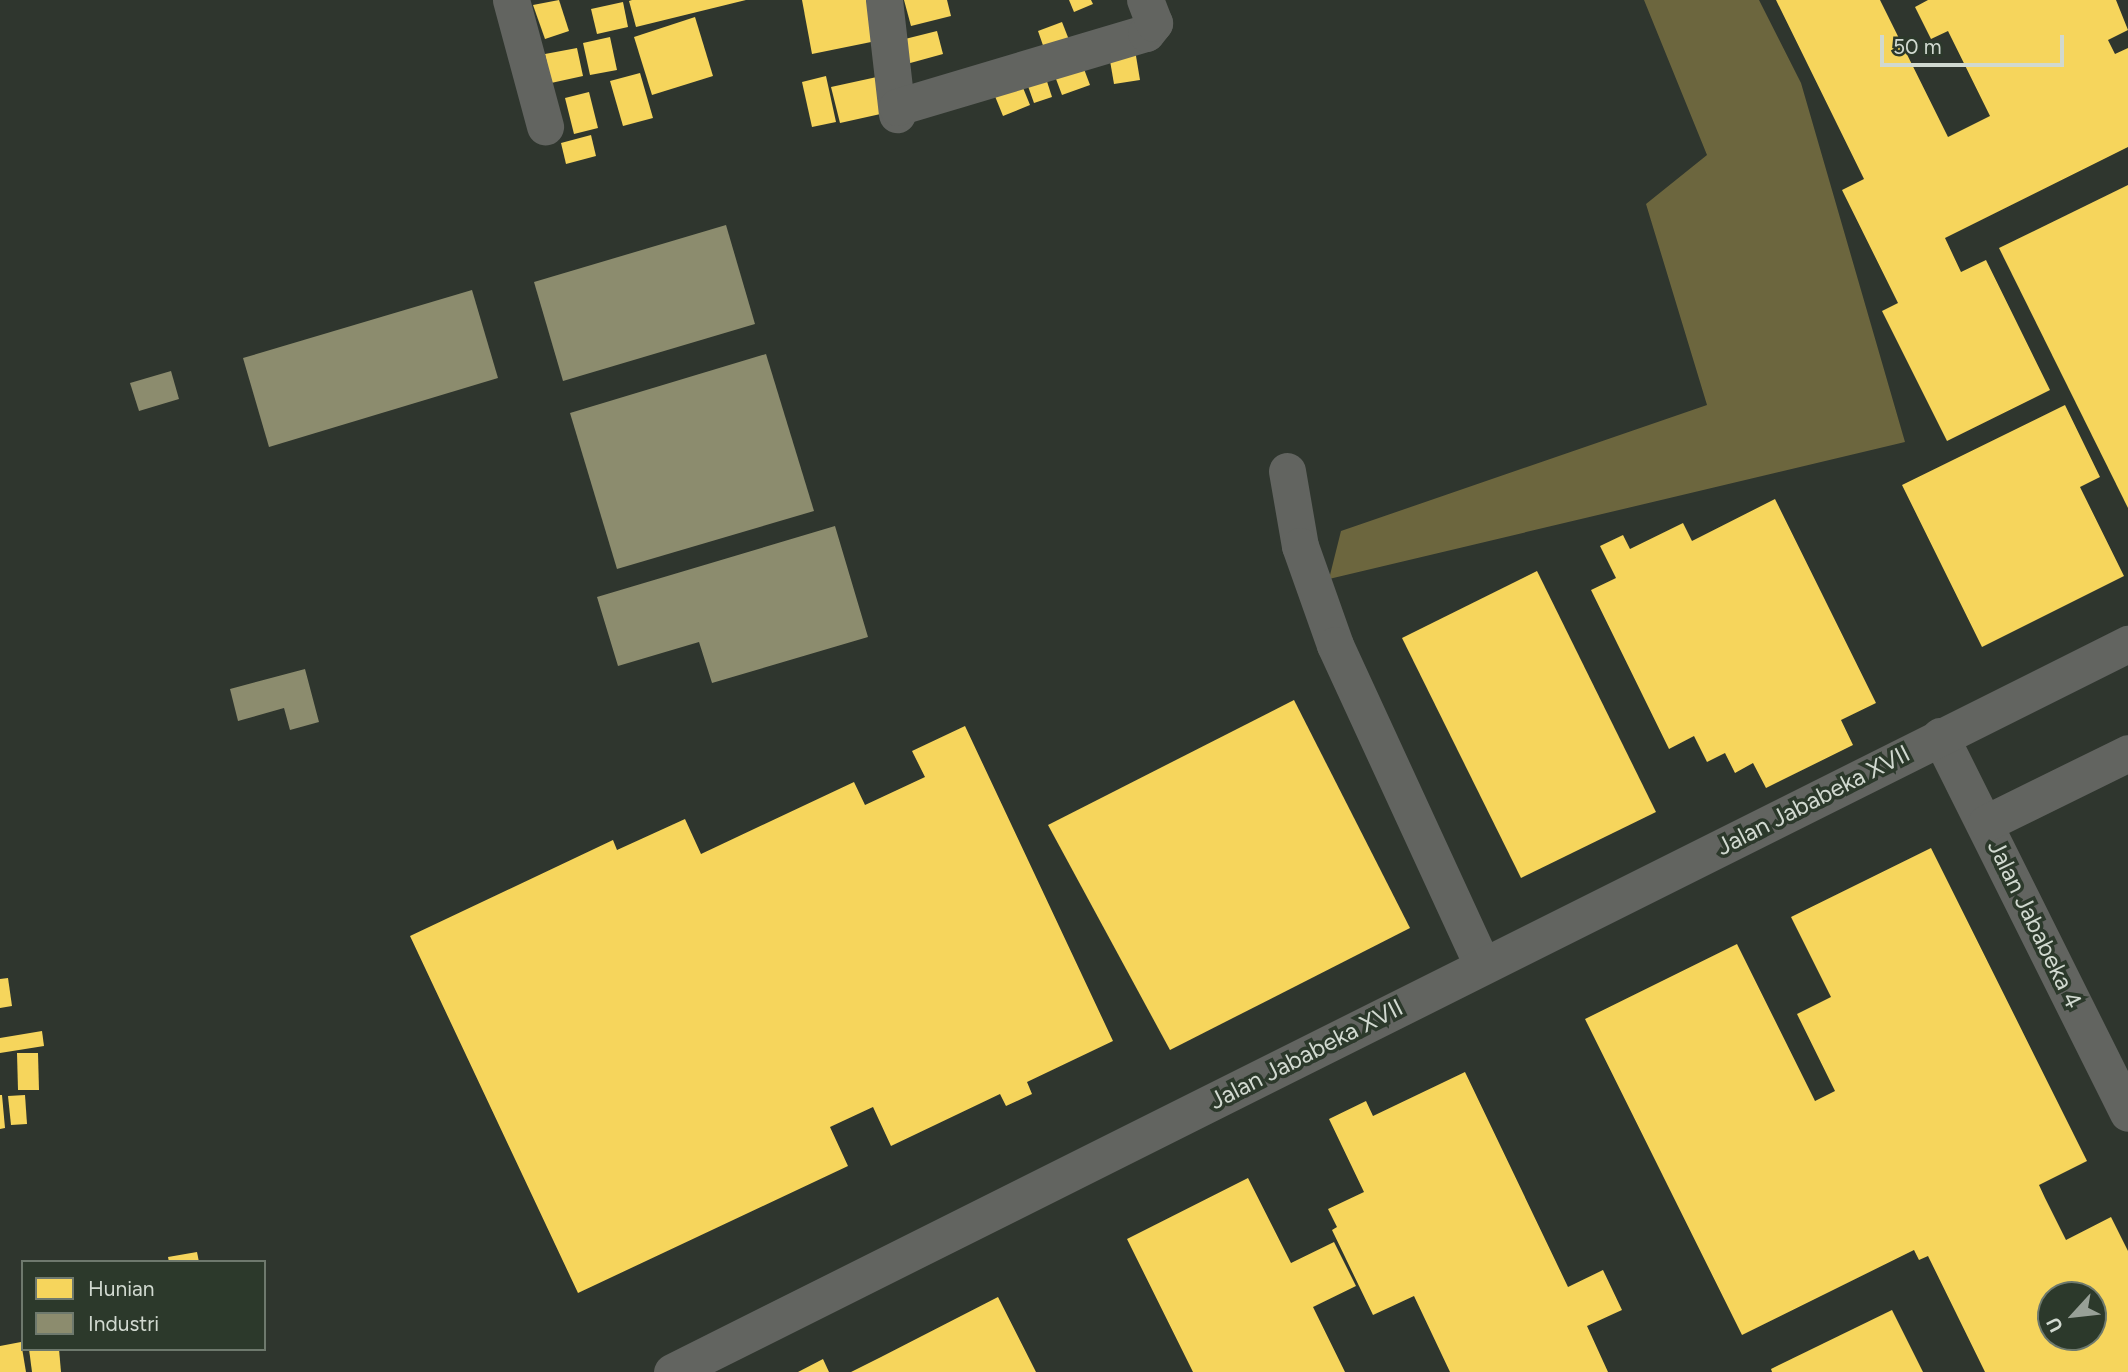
<!DOCTYPE html>
<style>
body{margin:0}
#map{position:relative;width:2128px;height:1372px;overflow:hidden;background:#2f362e;font-family:Figtree,sans-serif}
div>[style]{position:absolute}
[style*='--x']{left:calc(var(--x)*1px);top:calc(var(--y)*1px);width:calc(var(--w)*1px);rotate:calc(var(--a)*1deg)}
.forest>*{inset:0;background:#6c663e}
.homes>*{inset:0;background:#f6d55c}
.industry>*{inset:0;background:#8c8c6e}
.minor>*{height:37px;margin:-18.5px;padding:0 18.5px;transform-origin:18.5px;border-radius:18.5px;background:#626460}
span{translate:-50% -50%;white-space:nowrap;text-align:center;line-height:1.15;-webkit-text-stroke:7px #2c392b;paint-order:stroke}
.street-label{font-size:24px;color:#d1d9d0}
.legend{position:absolute;left:21px;top:1260px;width:245px;height:91px;box-sizing:border-box;background:#2c392b;border:2px solid #6e796d;margin:0;padding:9px 12px;list-style:none;font-size:21px;color:#d1d9d0}
.legend li{display:flex;align-items:center;gap:14px;height:35px}
.legend b{width:35px;border:2px solid #6e796d}
.north{position:absolute;left:2037px;top:1281px;width:70px;height:70px;box-sizing:border-box;background:#2c392b;border:2px solid #6e796d;border-radius:50%;rotate:243deg;font-size:19px;font-weight:700;line-height:28px;text-align:center;color:#d1d9d0}
.north::after{content:'';display:block;margin:auto;width:24px;height:32px;background:#98a097;clip-path:polygon(50% 0,100% 100%,50% 72%,0 100%)}
.scale{position:absolute;left:1880px;top:35px;width:184px;height:32px;box-sizing:border-box;border:4px solid #d1d9d0;border-top:0;padding-left:9px;font-size:21px;line-height:24px;white-space:nowrap;color:#d1d9d0;-webkit-text-stroke:5px #2c392b;paint-order:stroke}
</style>
<div id="map">
<div class="forest">
<div style="clip-path:polygon(1644px 0,1759px 0,1801px 83px,1905px 442px,1329px 579px,1341px 531px,1707px 405px,1646px 204px,1707px 155px)"></div>
</div>
<div class="homes">
<div style="clip-path:polygon(559px 0,569px 31px,545px 39px,533px 5px)"></div>
<div style="clip-path:polygon(746px 0,636px 27px,629px 1px,632px 0)"></div>
<div style="clip-path:polygon(802px 0,872px 0,881px 40px,812px 54px)"></div>
<div style="clip-path:polygon(904px 0,947px 0,951px 16px,911px 26px)"></div>
<div style="clip-path:polygon(1069px 0,1091px 0,1093px 4px,1074px 12px)"></div>
<div style="clip-path:polygon(1776px 0,1880px 0,1948px 137px,1990px 116px,1948px 31px,1931px 39px,1915px 7px,1928px 0,2116px 0,2128px 30px,2108px 40px,2115px 54px,2128px 48px,2128px 147px,1945px 238px,1961px 272px,1986px 260px,2050px 390px,1947px 441px,1882px 311px,1898px 303px,1842px 190px,1864px 179px)"></div>
<div style="clip-path:polygon(623px 2px,628px 27px,597px 34px,591px 9px)"></div>
<div style="clip-path:polygon(695px 17px,713px 76px,652px 95px,634px 37px)"></div>
<div style="clip-path:polygon(1062px 22px,1071px 45px,1046px 54px,1038px 31px)"></div>
<div style="clip-path:polygon(937px 31px,943px 54px,903px 65px,897px 41px)"></div>
<div style="clip-path:polygon(610px 37px,617px 70px,590px 75px,583px 43px)"></div>
<div style="clip-path:polygon(1134px 44px,1140px 80px,1114px 84px,1108px 49px)"></div>
<div style="clip-path:polygon(577px 48px,583px 76px,551px 83px,545px 54px)"></div>
<div style="clip-path:polygon(1081px 61px,1090px 85px,1062px 95px,1053px 71px)"></div>
<div style="clip-path:polygon(1043px 69px,1052px 97px,1034px 103px,1024px 75px)"></div>
<div style="clip-path:polygon(640px 73px,653px 118px,623px 126px,610px 81px)"></div>
<div style="clip-path:polygon(1017px 73px,1030px 105px,1003px 116px,990px 84px)"></div>
<div style="clip-path:polygon(886px 75px,894px 111px,840px 123px,831px 87px)"></div>
<div style="clip-path:polygon(826px 76px,836px 122px,812px 127px,802px 82px)"></div>
<div style="clip-path:polygon(589px 92px,598px 128px,574px 134px,565px 98px)"></div>
<div style="clip-path:polygon(591px 135px,596px 156px,566px 164px,561px 143px)"></div>
<div style="clip-path:polygon(2128px 185px,2128px 508px,1999px 248px)"></div>
<div style="clip-path:polygon(2065px 405px,2100px 477px,2080px 487px,2124px 576px,1982px 647px,1902px 485px)"></div>
<div style="clip-path:polygon(1775px 499px,1876px 703px,1841px 720px,1853px 745px,1766px 788px,1753px 763px,1735px 773px,1725px 753px,1707px 762px,1694px 736px,1669px 749px,1591px 590px,1616px 578px,1600px 546px,1623px 535px,1630px 549px,1683px 523px,1692px 541px)"></div>
<div style="clip-path:polygon(1537px 571px,1656px 812px,1521px 878px,1402px 638px)"></div>
<div style="clip-path:polygon(1294px 700px,1410px 928px,1170px 1050px,1048px 825px)"></div>
<div style="clip-path:polygon(965px 726px,1113px 1041px,1027px 1082px,1032px 1094px,1006px 1106px,1000px 1094px,891px 1146px,873px 1107px,830px 1127px,848px 1166px,578px 1293px,410px 936px,613px 840px,617px 850px,685px 819px,701px 854px,854px 782px,865px 805px,925px 777px,912px 751px)"></div>
<div style="clip-path:polygon(evenodd,1931px 848px,2087px 1161px,2039px 1185px,2045px 1198px,2066px 1240px,2111px 1217px,2128px 1251px,2128px 1372px,1985px 1372px,1928px 1256px,1919px 1260px,1914px 1250px,1742px 1335px,1585px 1019px,1737px 944px,1815px 1101px,1835px 1091px,1797px 1014px,1831px 997px,1791px 917px,1931px 848px,2051px 1295px,2093px 1295px,2093px 1337px,2051px 1337px,2051px 1295px)"></div>
<div style="clip-path:polygon(8px 978px,12px 1006px,0 1008px,0 979px)"></div>
<div style="clip-path:polygon(42px 1031px,44px 1046px,0 1053px,0 1038px)"></div>
<div style="clip-path:polygon(17px 1053px,38px 1053px,39px 1090px,18px 1090px)"></div>
<div style="clip-path:polygon(1465px 1072px,1568px 1287px,1603px 1270px,1622px 1310px,1587px 1326px,1608px 1372px,1450px 1372px,1414px 1296px,1373px 1315px,1332px 1230px,1337px 1227px,1328px 1209px,1364px 1192px,1329px 1119px,1366px 1101px,1373px 1116px)"></div>
<div style="clip-path:polygon(0 1095px,2px 1095px,5px 1128px,0 1129px)"></div>
<div style="clip-path:polygon(25px 1095px,27px 1124px,11px 1125px,8px 1096px)"></div>
<div style="clip-path:polygon(1248px 1178px,1291px 1263px,1334px 1242px,1356px 1286px,1313px 1307px,1345px 1372px,1193px 1372px,1127px 1239px)"></div>
<div style="clip-path:polygon(197px 1252px,199px 1262px,169px 1262px,168px 1257px)"></div>
<div style="clip-path:polygon(998px 1297px,1036px 1372px,851px 1372px,881px 1357px)"></div>
<div style="clip-path:polygon(1892px 1310px,1923px 1372px,1772px 1372px,1771px 1369px)"></div>
<div style="clip-path:polygon(21px 1342px,26px 1372px,0 1372px,0 1346px)"></div>
<div style="clip-path:polygon(29px 1349px,59px 1349px,61px 1372px,32px 1372px)"></div>
<div style="clip-path:polygon(823px 1359px,829px 1372px,798px 1372px)"></div>
</div>
<div class="industry">
<div style="clip-path:polygon(726px 225px,755px 324px,563px 381px,534px 282px)"></div>
<div style="clip-path:polygon(472px 290px,498px 378px,269px 447px,243px 358px)"></div>
<div style="clip-path:polygon(766px 354px,814px 511px,617px 569px,570px 413px)"></div>
<div style="clip-path:polygon(171px 371px,179px 399px,139px 411px,130px 383px)"></div>
<div style="clip-path:polygon(835px 526px,868px 637px,712px 683px,699px 642px,618px 666px,597px 597px)"></div>
<div style="clip-path:polygon(305px 669px,319px 722px,290px 730px,284px 708px,238px 721px,230px 689px)"></div>
</div>
<div class="minor">
<div style="--x:511;--y:0;--w:131;--a:74.9"></div>
<div style="--x:884;--y:0;--w:115;--a:83.5"></div>
<div style="--x:897;--y:107;--w:260;--a:-16.6"></div>
<div style="--x:1146;--y:33;--w:13;--a:-51"></div>
<div style="--x:1154;--y:23;--w:25;--a:-111"></div>
<div style="--x:1287;--y:471;--w:76;--a:80.2"></div>
<div style="--x:1300;--y:546;--w:105;--a:70.5"></div>
<div style="--x:1335;--y:645;--w:352;--a:65.3"></div>
<div style="--x:1940;--y:736;--w:421;--a:63.5"></div>
<div style="--x:1986;--y:823;--w:158;--a:-26.2"></div>
<div style="--x:672;--y:1372;--w:1628;--a:-26.57"></div>
</div>
<div class="street-label">
<span style="left:1813px;top:800px;rotate:-27deg">Jalan Jababeka XVII</span>
<span style="left:2035px;top:924px;rotate:64deg">Jalan Jababeka 4</span>
<span style="left:1306px;top:1054px;rotate:-27deg">Jalan Jababeka XVII</span>
</div>
<ul class="legend">
<li><b style="height:19px;background:#f6d55c"></b>Hunian</li>
<li><b style="height:19px;background:#8c8c6e"></b>Industri</li>
</ul>
<div class="north">U</div>
<div class="scale">50 m</div>
</div>
